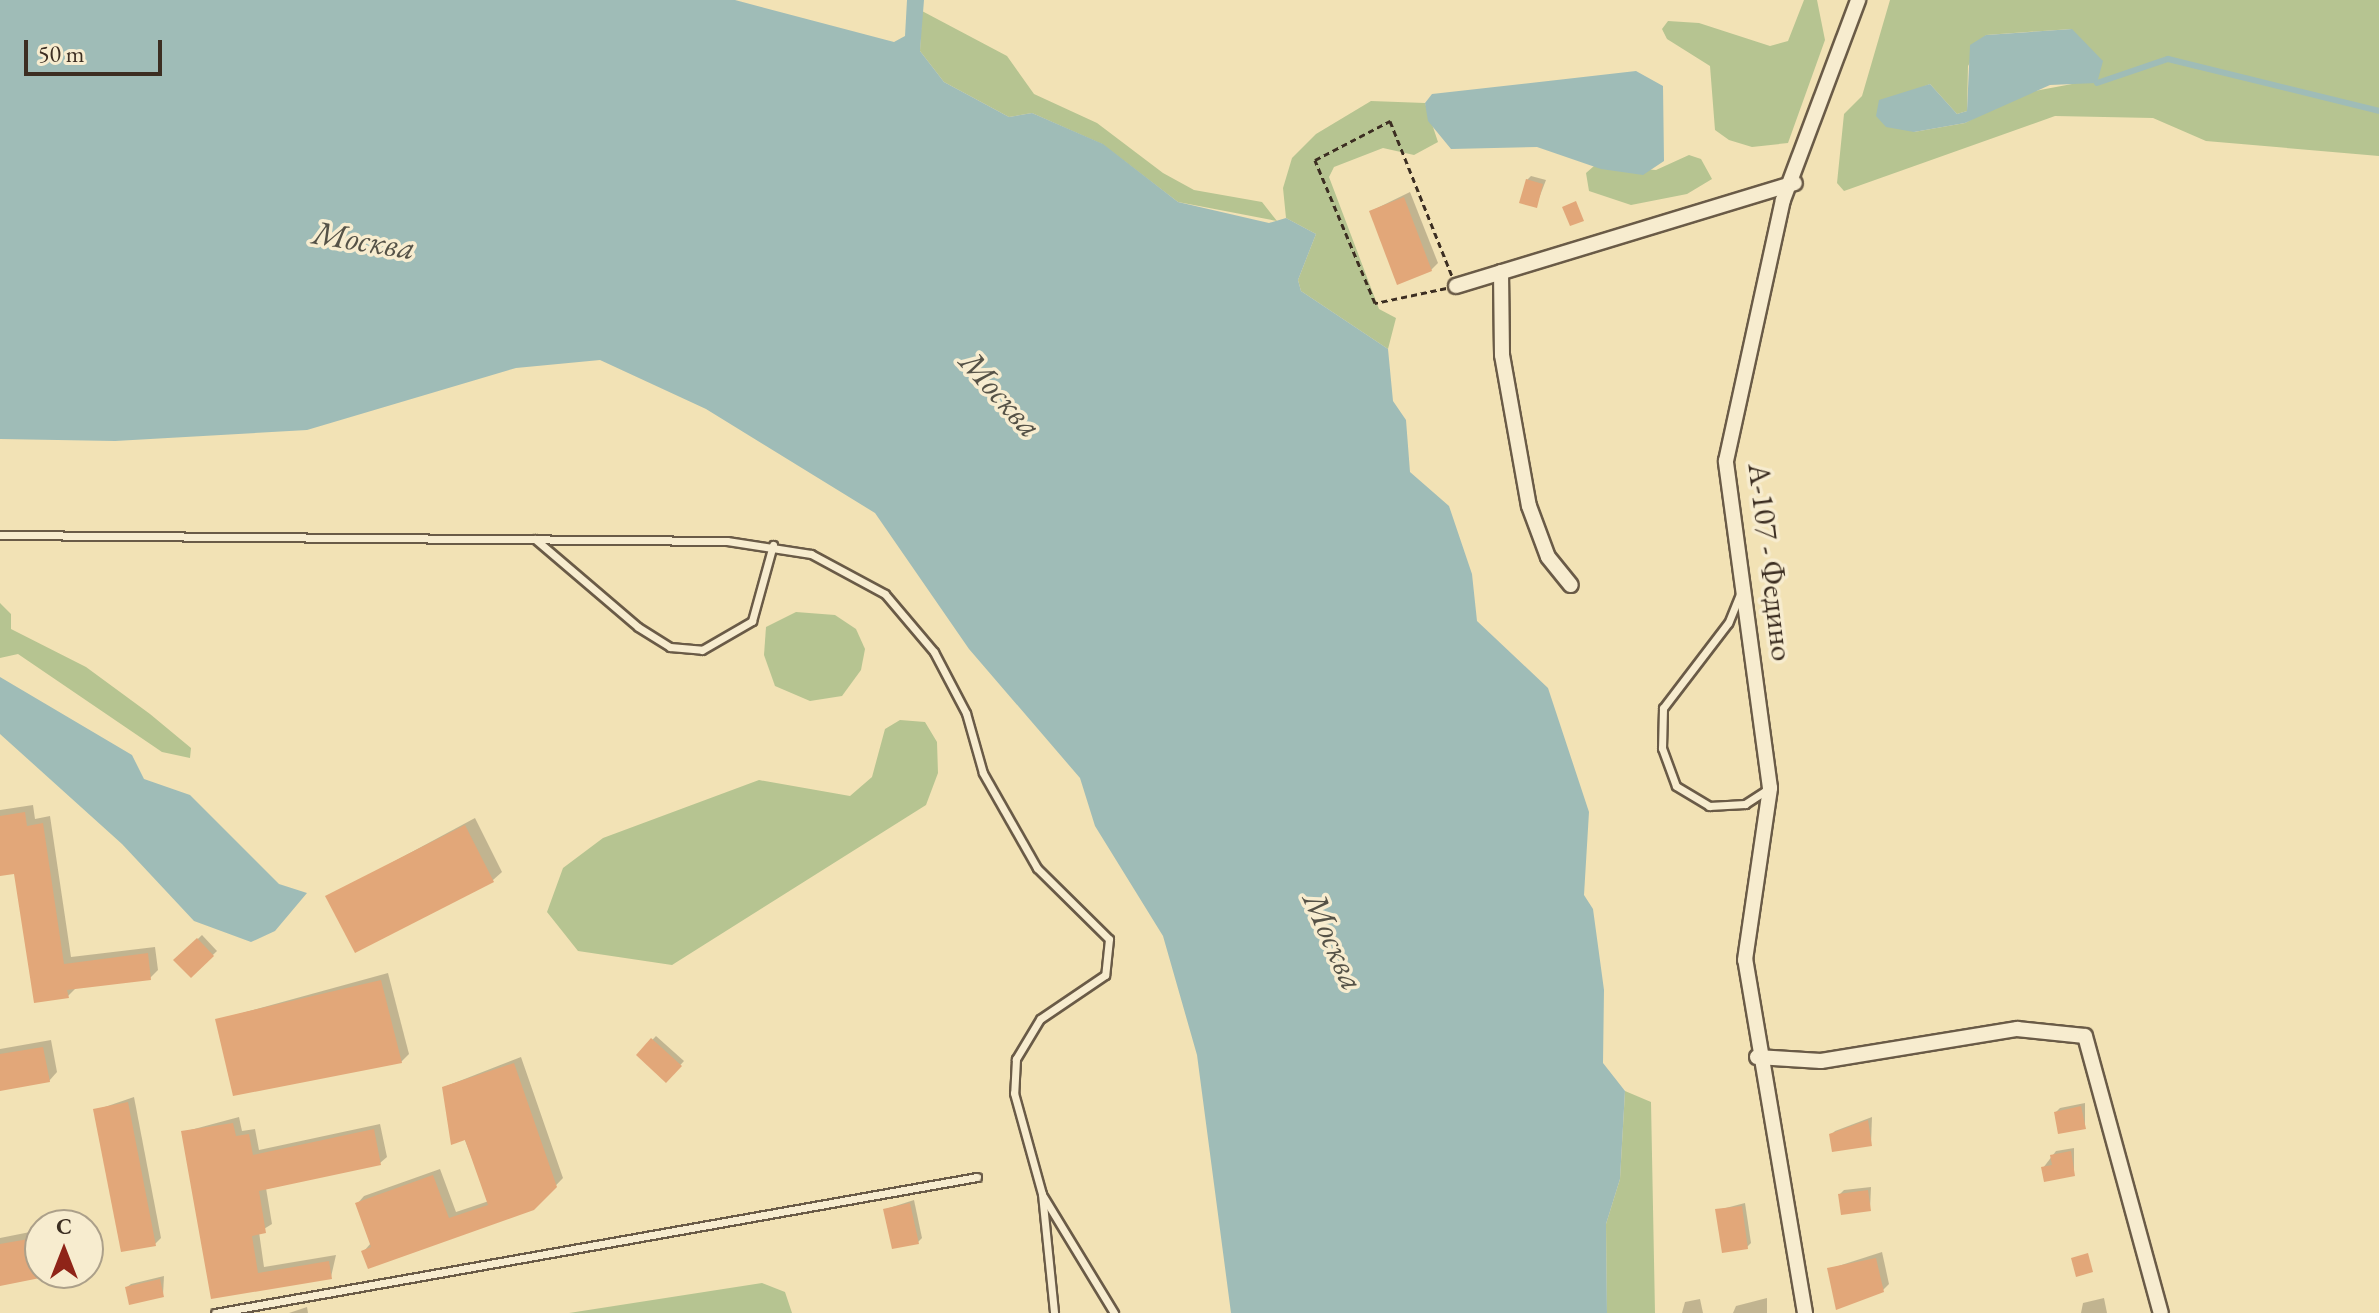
<!DOCTYPE html>
<meta charset="utf-8">
<style>
body{margin:0}
#map{position:relative;width:2379px;height:1313px;overflow:hidden;background:#f2e2b5;font-family:"EB Garamond",serif}
div>[style]{position:absolute}
[style*='--x']{left:calc(var(--x)*1px);top:calc(var(--y)*1px);width:calc(var(--w)*1px);rotate:calc(var(--a)*1deg)}
.green>*{inset:0;background:#b6c491}
.water>*{inset:0;background:#9fbcb7}
.shadow>*{inset:0;background:#0003}
.stream>*{height:6px;margin:-3px;padding:0 3px;transform-origin:3px;border-radius:3px;background:#9fbcb7}
.building>*{inset:0;background:#e2a779}
.path>*{height:3px;margin-top:-1.5px;transform-origin:0;background:repeating-linear-gradient(90deg,#3c2e22 0 6px,transparent 0 10px)}
.roads{filter:drop-shadow(2px 0 #6a5b47) drop-shadow(-2px 0 #6a5b47) drop-shadow(0 2px #6a5b47) drop-shadow(0 -2px #6a5b47)}
.lane>*{height:7px;margin:-3.5px;padding:0 3.5px;transform-origin:3.5px;border-radius:3.5px;background:#f7eccf}
.street>*{height:14px;margin:-7px;padding:0 7px;transform-origin:7px;border-radius:7px;background:#f7eccf}
span{translate:-50% -50%;white-space:nowrap;text-align:center;line-height:1.15;-webkit-text-stroke:7px #f7eccf;paint-order:stroke}
.street-label{font-size:32px;color:#3c2e22}
.water-label{font-size:34px;color:#555247;font-style:italic}
.north{position:absolute;left:24px;top:1209px;width:80px;height:80px;box-sizing:border-box;background:#f7eccf;border:2px solid #aca08a;border-radius:50%;rotate:0deg;font-size:22px;font-weight:700;line-height:32px;text-align:center;color:#3c2e22}
.north::after{content:'';display:block;margin:auto;width:28px;height:36px;background:#8f2418;clip-path:polygon(50% 0,100% 100%,50% 72%,0 100%)}
.scale{position:absolute;left:24px;top:40px;width:138px;height:36px;box-sizing:border-box;border:4px solid #3c2e22;border-top:0;padding-left:10px;font-size:24px;line-height:28px;white-space:nowrap;color:#3c2e22;-webkit-text-stroke:6px #f7eccf;paint-order:stroke}
</style>
<div id="map">
<div class="green">
<div style="clip-path:polygon(1804px 0,1817px 0,1825px 40px,1788px 143px,1752px 147px,1729px 140px,1715px 130px,1710px 66px,1667px 39px,1662px 29px,1668px 21px,1699px 23px,1770px 46px,1788px 41px)"></div>
<div style="clip-path:polygon(evenodd,1890px 0,2379px 0,2379px 156px,2206px 141px,2153px 118px,2055px 116px,1844px 191px,1837px 183px,1844px 114px,1862px 96px,1890px 0,2071px 29px,2072px 84px,2019px 94px,1965px 123px,1914px 132px,1900px 96px,1930px 84px,1957px 114px,1967px 111px,1968px 66px,1986px 35px,2071px 29px)"></div>
<div style="clip-path:polygon(922px 11px,1007px 56px,1034px 94px,1097px 123px,1163px 173px,1194px 190px,1262px 202px,1277px 221px,1178px 202px,1102px 144px,1032px 113px,1009px 117px,944px 82px,920px 51px)"></div>
<div style="clip-path:polygon(1371px 101px,1425px 103px,1438px 142px,1414px 155px,1383px 148px,1334px 167px,1329px 177px,1379px 309px,1396px 318px,1388px 349px,1301px 291px,1298px 280px,1316px 234px,1286px 218px,1283px 188px,1292px 158px,1316px 134px)"></div>
<div style="clip-path:polygon(1689px 155px,1701px 159px,1712px 179px,1687px 194px,1631px 205px,1589px 191px,1586px 173px,1594px 166px,1656px 170px)"></div>
<div style="clip-path:polygon(0 603px,11px 614px,11px 629px,86px 667px,150px 714px,191px 748px,190px 758px,162px 752px,18px 654px,0 658px)"></div>
<div style="clip-path:polygon(796px 612px,835px 615px,856px 629px,865px 649px,861px 670px,842px 696px,810px 701px,775px 686px,764px 655px,766px 627px)"></div>
<div style="clip-path:polygon(900px 720px,925px 722px,937px 742px,938px 773px,926px 805px,672px 965px,578px 951px,547px 912px,563px 868px,603px 838px,759px 780px,850px 796px,872px 777px,885px 729px)"></div>
<div style="clip-path:polygon(1625px 1091px,1651px 1102px,1655px 1313px,1607px 1313px,1606px 1224px,1620px 1179px)"></div>
<div style="clip-path:polygon(762px 1283px,785px 1292px,792px 1313px,569px 1313px)"></div>
</div>
<div class="water">
<div style="clip-path:polygon(0 0,735px 0,894px 42px,905px 36px,907px 0,924px 0,920px 51px,944px 82px,1009px 117px,1032px 113px,1103px 144px,1178px 202px,1269px 223px,1286px 218px,1316px 234px,1298px 280px,1301px 291px,1388px 349px,1393px 401px,1406px 420px,1410px 472px,1449px 506px,1472px 574px,1477px 621px,1548px 688px,1589px 812px,1584px 895px,1593px 909px,1604px 990px,1603px 1063px,1625px 1091px,1620px 1179px,1606px 1224px,1607px 1313px,1231px 1313px,1197px 1055px,1163px 936px,1095px 826px,1080px 778px,969px 649px,875px 513px,706px 409px,600px 360px,516px 368px,307px 430px,115px 441px,0 439px)"></div>
<div style="clip-path:polygon(2072px 29px,2103px 61px,2097px 83px,2050px 85px,1965px 123px,1914px 132px,1886px 127px,1876px 116px,1879px 100px,1930px 84px,1957px 114px,1967px 111px,1970px 45px,1986px 35px)"></div>
<div style="clip-path:polygon(1636px 71px,1663px 86px,1664px 161px,1643px 175px,1601px 169px,1537px 147px,1451px 149px,1428px 121px,1425px 103px,1432px 94px)"></div>
<div style="clip-path:polygon(0 677px,132px 755px,144px 779px,190px 795px,279px 884px,307px 893px,275px 931px,251px 942px,194px 921px,122px 844px,0 734px)"></div>
</div>
<div class="shadow">
<div style="clip-path:polygon(1531px 176px,1546px 180px,1536px 206px,1527px 180px)"></div>
<div style="clip-path:polygon(1410px 192px,1438px 263px,1431px 270px,1371px 211px)"></div>
<div style="clip-path:polygon(33px 805px,35px 819px,50px 816px,71px 957px,155px 947px,158px 970px,150px 978px,76px 988px,68px 996px,16px 872px,0 874px,0 810px)"></div>
<div style="clip-path:polygon(475px 818px,502px 872px,493px 880px,328px 897px)"></div>
<div style="clip-path:polygon(202px 935px,217px 951px,191px 976px,176px 960px)"></div>
<div style="clip-path:polygon(388px 973px,409px 1054px,401px 1062px,217px 1020px)"></div>
<div style="clip-path:polygon(656px 1036px,684px 1061px,666px 1081px,638px 1055px)"></div>
<div style="clip-path:polygon(51px 1040px,57px 1072px,49px 1081px,0 1089px,0 1049px)"></div>
<div style="clip-path:polygon(521px 1057px,563px 1178px,533px 1209px,364px 1251px,371px 1243px,357px 1204px,364px 1196px,440px 1169px,456px 1212px,489px 1201px,444px 1087px)"></div>
<div style="clip-path:polygon(134px 1097px,161px 1238px,155px 1244px,96px 1110px)"></div>
<div style="clip-path:polygon(2085px 1103px,2085px 1127px,2056px 1112px,2060px 1108px)"></div>
<div style="clip-path:polygon(239px 1117px,242px 1131px,255px 1129px,259px 1150px,380px 1124px,387px 1157px,380px 1163px,266px 1188px,272px 1224px,259px 1232px,264px 1267px,336px 1255px,331px 1277px,212px 1297px,183px 1132px)"></div>
<div style="clip-path:polygon(1872px 1117px,1871px 1144px,1831px 1135px,1835px 1131px)"></div>
<div style="clip-path:polygon(2074px 1148px,2074px 1174px,2043px 1168px,2056px 1151px)"></div>
<div style="clip-path:polygon(1871px 1187px,1870px 1209px,1840px 1194px,1844px 1190px)"></div>
<div style="clip-path:polygon(914px 1200px,922px 1238px,918px 1242px,886px 1209px)"></div>
<div style="clip-path:polygon(1745px 1203px,1751px 1243px,1747px 1247px,1718px 1210px)"></div>
<div style="clip-path:polygon(91px 1221px,98px 1258px,88px 1267px,88px 1225px,69px 1225px)"></div>
<div style="clip-path:polygon(40px 1230px,40px 1273px,58px 1273px,0 1284px,0 1238px)"></div>
<div style="clip-path:polygon(1882px 1252px,1889px 1284px,1883px 1290px,1829px 1269px)"></div>
<div style="clip-path:polygon(164px 1276px,163px 1295px,127px 1287px,131px 1284px)"></div>
<div style="clip-path:polygon(1767px 1298px,1767px 1313px,1733px 1313px,1736px 1306px)"></div>
<div style="clip-path:polygon(2104px 1298px,2107px 1313px,2081px 1313px,2083px 1303px)"></div>
<div style="clip-path:polygon(1700px 1299px,1703px 1313px,1682px 1313px,1685px 1302px)"></div>
<div style="clip-path:polygon(307px 1307px,308px 1313px,289px 1313px)"></div>
</div>
<div class="stream">
<div style="--x:2097;--y:83;--w:75;--a:-18.7"></div>
<div style="--x:2168;--y:59;--w:217;--a:13.8"></div>
</div>
<div class="building">
<div style="clip-path:polygon(1526px 179px,1543px 184px,1537px 208px,1519px 203px)"></div>
<div style="clip-path:polygon(1404px 197px,1432px 271px,1397px 285px,1369px 211px)"></div>
<div style="clip-path:polygon(1576px 201px,1584px 221px,1570px 226px,1562px 207px)"></div>
<div style="clip-path:polygon(25px 812px,27px 826px,43px 823px,64px 964px,148px 953px,151px 980px,67px 990px,69px 998px,34px 1003px,14px 874px,0 876px,0 816px)"></div>
<div style="clip-path:polygon(465px 825px,494px 882px,355px 953px,325px 896px)"></div>
<div style="clip-path:polygon(197px 938px,214px 956px,191px 978px,173px 960px)"></div>
<div style="clip-path:polygon(381px 980px,402px 1063px,233px 1096px,215px 1019px)"></div>
<div style="clip-path:polygon(651px 1038px,682px 1066px,666px 1083px,636px 1055px)"></div>
<div style="clip-path:polygon(43px 1047px,50px 1082px,0 1091px,0 1054px)"></div>
<div style="clip-path:polygon(514px 1063px,557px 1187px,534px 1210px,368px 1269px,361px 1251px,371px 1247px,355px 1203px,433px 1175px,449px 1218px,488px 1205px,465px 1140px,451px 1145px,442px 1087px)"></div>
<div style="clip-path:polygon(128px 1102px,156px 1246px,121px 1252px,93px 1109px)"></div>
<div style="clip-path:polygon(2081px 1106px,2086px 1129px,2058px 1134px,2054px 1112px)"></div>
<div style="clip-path:polygon(1868px 1120px,1872px 1146px,1832px 1152px,1829px 1134px)"></div>
<div style="clip-path:polygon(233px 1123px,236px 1136px,249px 1134px,253px 1155px,374px 1129px,381px 1165px,259px 1191px,266px 1233px,252px 1236px,258px 1273px,329px 1261px,332px 1279px,211px 1299px,181px 1131px)"></div>
<div style="clip-path:polygon(2071px 1151px,2075px 1176px,2044px 1182px,2041px 1167px,2052px 1165px,2050px 1155px)"></div>
<div style="clip-path:polygon(1868px 1190px,1871px 1211px,1841px 1215px,1838px 1194px)"></div>
<div style="clip-path:polygon(910px 1203px,919px 1244px,892px 1249px,883px 1209px)"></div>
<div style="clip-path:polygon(1742px 1206px,1748px 1249px,1722px 1253px,1715px 1209px)"></div>
<div style="clip-path:polygon(40px 1237px,40px 1278px,0 1286px,0 1244px)"></div>
<div style="clip-path:polygon(2088px 1253px,2093px 1272px,2076px 1277px,2071px 1258px)"></div>
<div style="clip-path:polygon(1876px 1258px,1884px 1292px,1836px 1310px,1827px 1268px)"></div>
<div style="clip-path:polygon(160px 1279px,164px 1297px,129px 1305px,125px 1287px)"></div>
</div>
<div class="path">
<div style="--x:1390;--y:121;--w:178;--a:68.2"></div>
<div style="--x:1456;--y:286;--w:83;--a:168.1"></div>
<div style="--x:1375;--y:303;--w:155;--a:-112.8"></div>
<div style="--x:1315;--y:160;--w:85;--a:-27.5"></div>
</div>
<div class="roads">
<div class="lane">
<div style="--x:0;--y:535;--w:727;--a:0.47"></div>
<div style="--x:727;--y:541;--w:85;--a:8.8"></div>
<div style="--x:811;--y:554;--w:84;--a:28.4"></div>
<div style="--x:885;--y:594;--w:76;--a:49.8"></div>
<div style="--x:934;--y:652;--w:69;--a:62.3"></div>
<div style="--x:966;--y:713;--w:62;--a:74.2"></div>
<div style="--x:983;--y:773;--w:109;--a:60.4"></div>
<div style="--x:1037;--y:868;--w:101;--a:44.6"></div>
<div style="--x:1109;--y:939;--w:36;--a:96"></div>
<div style="--x:1105;--y:975;--w:78;--a:145.9"></div>
<div style="--x:1040;--y:1019;--w:47;--a:121"></div>
<div style="--x:1016;--y:1059;--w:34;--a:93"></div>
<div style="--x:1014;--y:1093;--w:105;--a:74.5"></div>
<div style="--x:1042;--y:1194;--w:120;--a:84.2"></div>
<div style="--x:535;--y:539;--w:135;--a:40.5"></div>
<div style="--x:638;--y:627;--w:38;--a:32"></div>
<div style="--x:670;--y:647;--w:32;--a:5"></div>
<div style="--x:702;--y:650;--w:58;--a:-30.1"></div>
<div style="--x:752;--y:621;--w:79;--a:-74.6"></div>
<div style="--x:1740;--y:594;--w:31;--a:112"></div>
<div style="--x:1728;--y:623;--w:107;--a:127.4"></div>
<div style="--x:1663;--y:708;--w:40;--a:91.4"></div>
<div style="--x:1662;--y:748;--w:40;--a:69.8"></div>
<div style="--x:1676;--y:786;--w:39;--a:31"></div>
<div style="--x:1709;--y:806;--w:36;--a:-3"></div>
<div style="--x:1745;--y:804;--w:30;--a:-33"></div>
<div style="--x:1043;--y:1196;--w:137;--a:58.7"></div>
<div style="--x:215;--y:1313;--w:774;--a:-10.12"></div>
</div>
<div class="street">
<div style="--x:1501;--y:272;--w:83;--a:89.3"></div>
<div style="--x:1502;--y:355;--w:153;--a:79.9"></div>
<div style="--x:1529;--y:506;--w:54;--a:69.6"></div>
<div style="--x:1548;--y:557;--w:36;--a:51"></div>
<div style="--x:1456;--y:286;--w:354;--a:-16.9"></div>
<div style="--x:1757;--y:1057;--w:64;--a:3.6"></div>
<div style="--x:1821;--y:1061;--w:199;--a:-9.3"></div>
<div style="--x:2017;--y:1029;--w:68;--a:5.9"></div>
<div style="--x:2085;--y:1036;--w:287;--a:74.7"></div>
<div style="--x:1805;--y:1313;--w:358;--a:-99.6"></div>
<div style="--x:1745;--y:960;--w:174;--a:-81.7"></div>
<div style="--x:1770;--y:788;--w:330;--a:-97.7"></div>
<div style="--x:1726;--y:461;--w:267;--a:-77.7"></div>
<div style="--x:1783;--y:200;--w:214;--a:-69.4"></div>
</div>
</div>
<div class="street-label">
<span style="left:1771px;top:562px;rotate:83deg">А-107 - Федино</span>
</div>
<div class="water-label">
<span style="left:364px;top:240px;rotate:9deg">Москва</span>
<span style="left:1001px;top:394px;rotate:48deg">Москва</span>
<span style="left:1334px;top:941px;rotate:66deg">Москва</span>
</div>
<div class="north">С</div>
<div class="scale">50 m</div>
</div>
